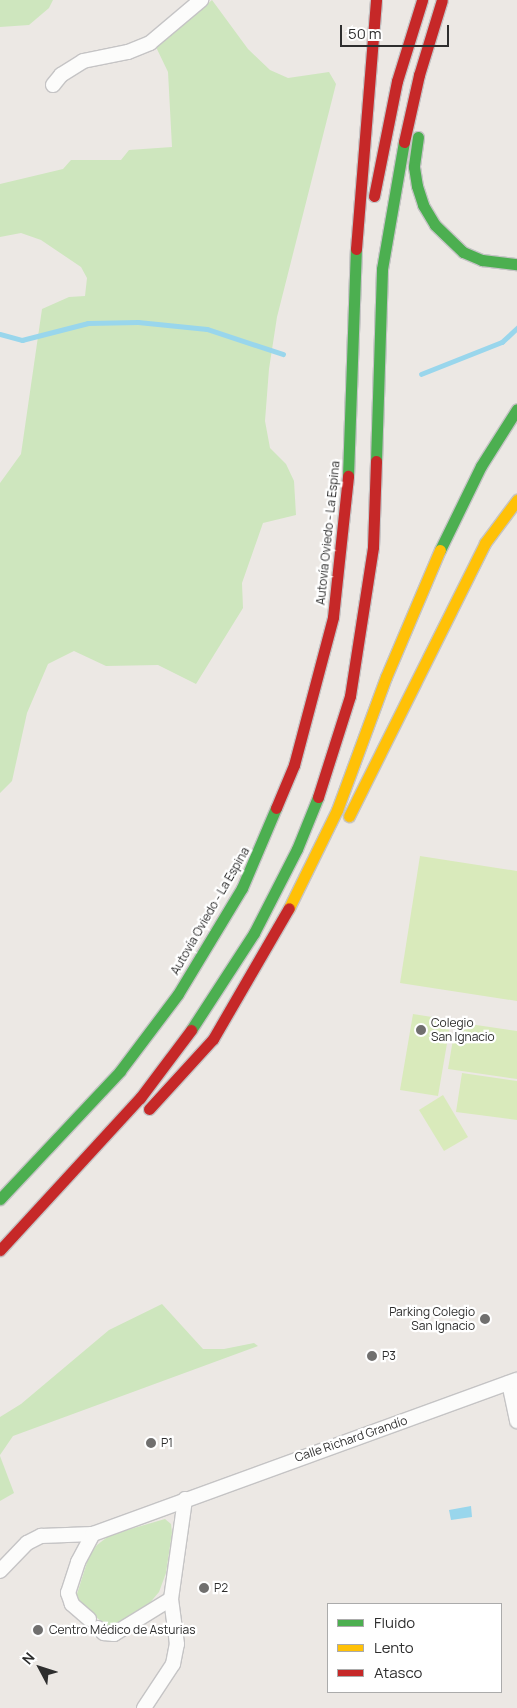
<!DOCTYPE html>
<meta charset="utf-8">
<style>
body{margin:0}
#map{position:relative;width:517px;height:1708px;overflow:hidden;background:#ece8e4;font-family:Manrope,sans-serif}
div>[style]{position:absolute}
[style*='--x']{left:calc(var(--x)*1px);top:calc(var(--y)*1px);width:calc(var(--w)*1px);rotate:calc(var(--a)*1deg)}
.green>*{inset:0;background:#cee6be}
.pitch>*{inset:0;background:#d9eabb}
.water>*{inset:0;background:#99d6ec}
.stream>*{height:4.5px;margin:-2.25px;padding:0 2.25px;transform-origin:2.25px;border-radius:2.25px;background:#99d6ec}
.roads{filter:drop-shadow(1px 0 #c5c4c5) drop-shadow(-1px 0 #c5c4c5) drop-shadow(0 1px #c5c4c5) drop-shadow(0 -1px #c5c4c5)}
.street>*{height:14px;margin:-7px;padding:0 7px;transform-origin:7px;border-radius:7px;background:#fcfcfb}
.fast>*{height:11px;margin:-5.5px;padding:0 5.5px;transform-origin:5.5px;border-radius:5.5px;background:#4caf50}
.slow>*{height:11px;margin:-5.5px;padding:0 5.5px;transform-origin:5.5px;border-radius:5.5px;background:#ffc107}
.jam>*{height:11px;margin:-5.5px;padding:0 5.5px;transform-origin:5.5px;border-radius:5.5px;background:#c62828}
.dots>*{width:14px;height:14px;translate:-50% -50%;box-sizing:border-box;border:2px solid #fff;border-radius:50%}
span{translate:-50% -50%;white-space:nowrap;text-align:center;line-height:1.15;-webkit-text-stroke:4.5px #fff;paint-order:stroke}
.street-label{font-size:12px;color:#2e2e2e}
.poi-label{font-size:12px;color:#2e2e2e}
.left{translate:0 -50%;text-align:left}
.right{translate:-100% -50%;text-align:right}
.legend{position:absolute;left:327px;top:1603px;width:175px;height:90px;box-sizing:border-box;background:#fff;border:1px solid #ababab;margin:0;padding:6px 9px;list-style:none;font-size:15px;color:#2e2e2e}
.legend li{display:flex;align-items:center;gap:10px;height:25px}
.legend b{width:25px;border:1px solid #ababab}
.north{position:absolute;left:15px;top:1643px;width:50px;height:50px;-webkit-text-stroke:4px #fff;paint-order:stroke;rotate:310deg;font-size:14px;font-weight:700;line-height:20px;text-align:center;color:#2e2e2e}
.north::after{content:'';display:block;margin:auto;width:18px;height:22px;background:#2e2e2e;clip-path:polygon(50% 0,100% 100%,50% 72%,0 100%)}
.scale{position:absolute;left:340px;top:25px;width:109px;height:22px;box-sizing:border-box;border:2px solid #2e2e2e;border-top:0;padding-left:6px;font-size:15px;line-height:18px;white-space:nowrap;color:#2e2e2e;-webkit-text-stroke:4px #fff;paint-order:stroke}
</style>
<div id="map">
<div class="green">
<div style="clip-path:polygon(0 0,53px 0,49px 8px,29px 25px,0 27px)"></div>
<div style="clip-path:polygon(212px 0,248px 49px,270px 70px,288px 78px,329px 72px,336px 84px,277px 317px,269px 369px,265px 421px,270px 448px,286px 464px,294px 481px,296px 515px,263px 523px,242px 583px,243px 608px,196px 684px,158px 665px,106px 666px,74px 651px,48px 664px,27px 713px,12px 781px,0 793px,0 483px,21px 454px,42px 309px,69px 297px,85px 296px,87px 278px,81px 267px,41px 240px,21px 233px,0 237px,0 184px,63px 169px,71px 160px,121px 160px,129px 150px,172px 147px,168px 72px,156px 47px)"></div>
<div style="clip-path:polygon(162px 1304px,203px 1349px,224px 1349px,254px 1343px,258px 1346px,13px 1436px,0 1455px,0 1417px,21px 1404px,109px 1330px)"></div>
<div style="clip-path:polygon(0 1456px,14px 1493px,0 1501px)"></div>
<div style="clip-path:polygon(165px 1519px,171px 1524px,172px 1533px,166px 1573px,159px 1592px,148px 1605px,126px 1620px,111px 1626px,106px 1625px,81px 1605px,76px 1597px,89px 1556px,97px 1545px,110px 1535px)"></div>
</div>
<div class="pitch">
<div style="clip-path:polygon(420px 856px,517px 871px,517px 1001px,400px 983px)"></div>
<div style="clip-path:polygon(413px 1014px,451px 1020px,438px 1096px,400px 1090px)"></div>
<div style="clip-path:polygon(456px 1022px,517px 1031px,517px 1079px,448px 1069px)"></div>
<div style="clip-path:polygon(462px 1073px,517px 1081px,517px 1120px,456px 1112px)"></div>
<div style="clip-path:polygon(443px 1095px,468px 1137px,444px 1151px,419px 1110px)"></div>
</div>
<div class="water">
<div style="clip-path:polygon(471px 1506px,472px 1517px,451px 1520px,449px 1510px)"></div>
</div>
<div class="stream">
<div style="--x:0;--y:334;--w:23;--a:15"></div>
<div style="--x:22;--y:340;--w:68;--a:-14.4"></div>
<div style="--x:88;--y:323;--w:50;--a:-1.1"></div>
<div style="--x:138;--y:322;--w:69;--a:5.8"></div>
<div style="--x:207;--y:329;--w:80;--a:18.2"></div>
<div style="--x:421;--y:374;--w:87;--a:-21.6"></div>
<div style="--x:502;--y:342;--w:21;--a:-43"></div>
</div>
<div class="roads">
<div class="street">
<div style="--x:53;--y:85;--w:13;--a:-51"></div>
<div style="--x:61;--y:75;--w:26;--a:-32"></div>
<div style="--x:83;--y:61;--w:46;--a:-11.3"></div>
<div style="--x:128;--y:52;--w:24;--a:-22"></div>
<div style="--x:150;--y:43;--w:67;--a:-40.1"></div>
<div style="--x:509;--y:1383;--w:39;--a:78"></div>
<div style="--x:0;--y:1571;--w:39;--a:-46"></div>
<div style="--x:27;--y:1543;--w:16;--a:-27"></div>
<div style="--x:41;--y:1536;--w:52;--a:-2.2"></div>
<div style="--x:93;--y:1534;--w:451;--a:-20"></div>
<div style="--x:89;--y:1619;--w:23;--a:-139"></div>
<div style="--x:72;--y:1604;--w:12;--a:-110"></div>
<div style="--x:68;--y:1593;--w:33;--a:-72"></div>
<div style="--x:78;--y:1562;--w:32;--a:-62"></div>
<div style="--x:98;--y:1628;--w:8;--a:40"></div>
<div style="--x:104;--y:1633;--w:10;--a:6"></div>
<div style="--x:114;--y:1634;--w:67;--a:-31.6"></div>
<div style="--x:144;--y:1708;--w:53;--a:-56.6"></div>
<div style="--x:173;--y:1664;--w:20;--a:-79"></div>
<div style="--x:177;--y:1644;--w:45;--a:-97.6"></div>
<div style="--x:171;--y:1599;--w:101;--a:-82"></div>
</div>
<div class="fast">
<div style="--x:418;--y:137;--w:30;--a:98"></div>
<div style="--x:414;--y:167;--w:19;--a:81"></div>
<div style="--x:417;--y:186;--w:20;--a:72"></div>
<div style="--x:423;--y:205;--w:23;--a:59"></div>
<div style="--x:435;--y:225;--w:39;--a:44"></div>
<div style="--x:463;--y:252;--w:21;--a:23"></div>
<div style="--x:482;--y:260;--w:35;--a:7"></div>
<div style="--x:376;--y:461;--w:192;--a:-88.2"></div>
<div style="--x:382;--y:269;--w:129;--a:-80.2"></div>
<div style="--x:348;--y:476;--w:227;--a:-88"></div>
<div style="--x:440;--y:550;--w:93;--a:-64"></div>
<div style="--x:481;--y:466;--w:67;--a:-57.7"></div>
<div style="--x:191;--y:1030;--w:116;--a:-57"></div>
<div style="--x:254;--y:933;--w:94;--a:-62.9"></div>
<div style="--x:297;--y:849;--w:56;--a:-68"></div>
<div style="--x:0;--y:1199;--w:175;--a:-46.8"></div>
<div style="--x:120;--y:1071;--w:96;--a:-53"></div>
<div style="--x:178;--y:994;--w:124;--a:-58.9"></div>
<div style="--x:242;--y:888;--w:87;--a:-67"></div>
</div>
<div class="slow">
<div style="--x:349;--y:816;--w:305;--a:-63.5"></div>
<div style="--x:485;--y:543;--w:54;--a:-53.3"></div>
<div style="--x:289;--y:908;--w:109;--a:-63.9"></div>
<div style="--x:337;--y:810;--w:142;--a:-69.8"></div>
<div style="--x:386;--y:677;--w:138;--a:-67"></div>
</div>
<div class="jam">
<div style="--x:404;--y:142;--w:69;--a:-77.4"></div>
<div style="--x:419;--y:75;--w:78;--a:-73"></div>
<div style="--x:374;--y:196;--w:117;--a:-78.7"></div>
<div style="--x:397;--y:81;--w:85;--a:-72.8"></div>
<div style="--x:356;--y:249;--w:250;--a:-85.4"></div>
<div style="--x:318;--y:797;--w:106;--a:-72.4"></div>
<div style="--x:350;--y:696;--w:151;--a:-81.2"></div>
<div style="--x:373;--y:547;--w:86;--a:-88"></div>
<div style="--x:276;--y:808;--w:47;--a:-67.3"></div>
<div style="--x:294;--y:765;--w:153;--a:-75.2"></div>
<div style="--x:333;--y:617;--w:142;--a:-83.9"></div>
<div style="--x:149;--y:1109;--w:95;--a:-47.6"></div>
<div style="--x:213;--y:1039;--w:151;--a:-59.9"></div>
<div style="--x:0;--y:1250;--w:207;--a:-47.4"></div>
<div style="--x:140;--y:1098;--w:85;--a:-53.1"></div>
</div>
</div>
<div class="dots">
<div style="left:421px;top:1030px;background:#706f6e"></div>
<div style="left:485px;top:1319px;background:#706f6e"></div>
<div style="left:372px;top:1356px;background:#706f6e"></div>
<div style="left:151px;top:1443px;background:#706f6e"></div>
<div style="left:204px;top:1588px;background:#706f6e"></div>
<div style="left:38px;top:1630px;background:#706f6e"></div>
</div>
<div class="street-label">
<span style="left:328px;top:533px;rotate:-84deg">Autovía Oviedo - La Espina</span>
<span style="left:210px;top:911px;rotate:-60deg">Autovía Oviedo - La Espina</span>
<span style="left:351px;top:1439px;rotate:-19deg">Calle Richard Grandío</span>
</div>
<div class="poi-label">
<span class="left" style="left:431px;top:1030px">Colegio<br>San Ignacio</span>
<span class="right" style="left:475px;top:1319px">Parking Colegio<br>San Ignacio</span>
<span class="left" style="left:382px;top:1356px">P3</span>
<span class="left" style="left:161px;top:1443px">P1</span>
<span class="left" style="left:214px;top:1588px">P2</span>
<span class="left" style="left:49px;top:1630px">Centro Médico de Asturias</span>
</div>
<ul class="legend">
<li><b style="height:6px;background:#4caf50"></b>Fluido</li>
<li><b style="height:6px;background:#ffc107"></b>Lento</li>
<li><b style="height:6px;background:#c62828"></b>Atasco</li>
</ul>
<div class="north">N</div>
<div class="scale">50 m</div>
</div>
